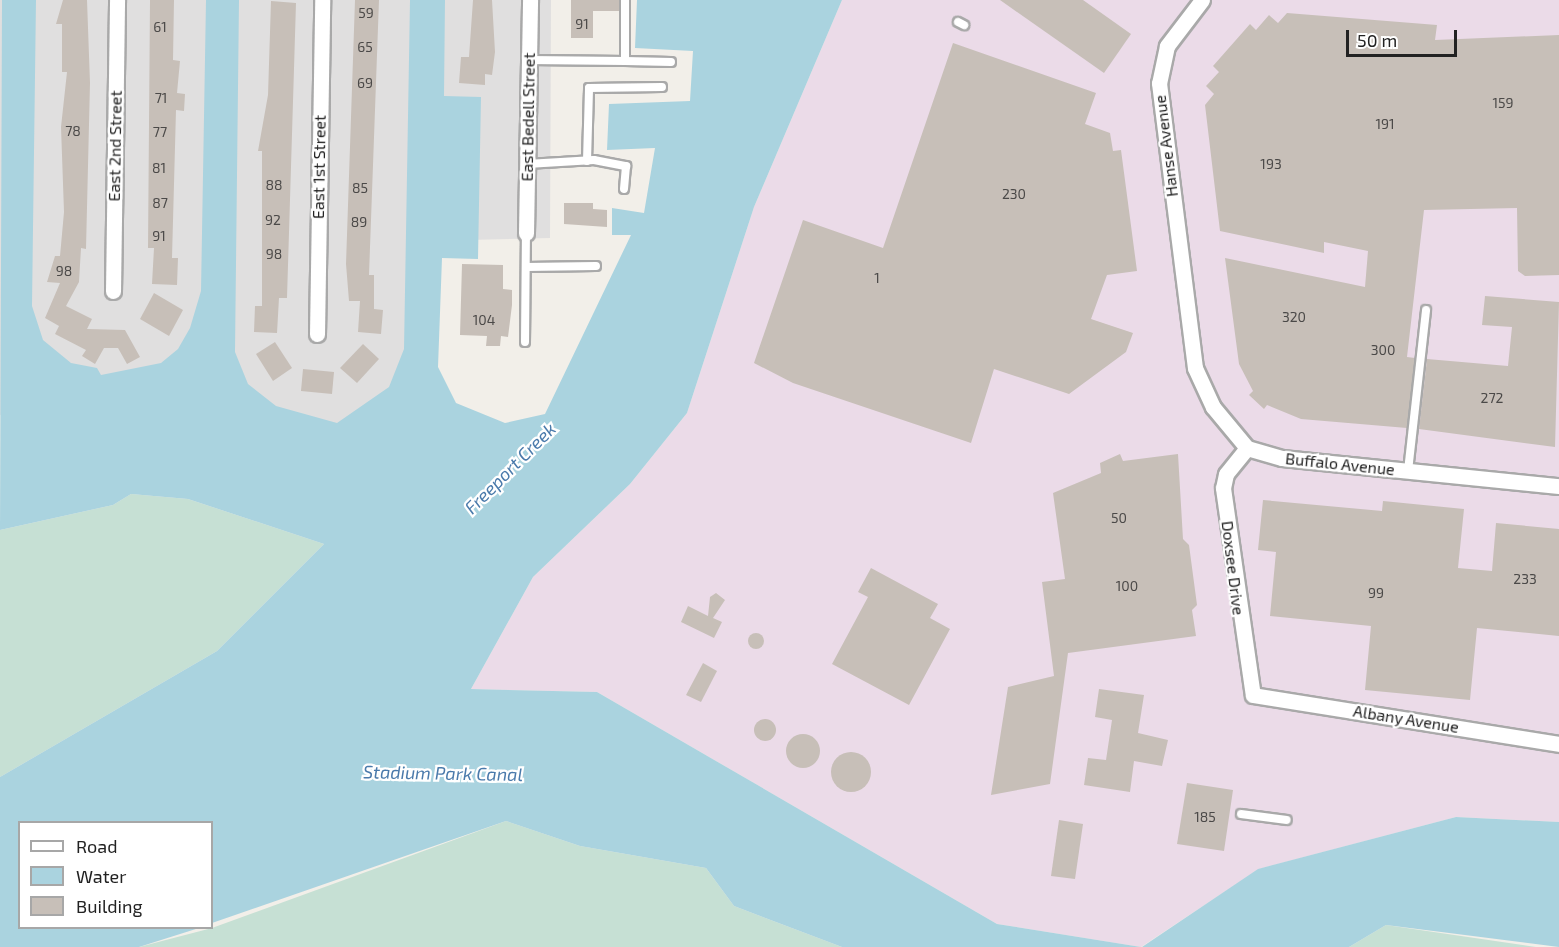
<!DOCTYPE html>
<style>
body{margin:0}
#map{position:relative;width:1559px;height:947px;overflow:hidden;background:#f2efe9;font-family:"Exo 2",sans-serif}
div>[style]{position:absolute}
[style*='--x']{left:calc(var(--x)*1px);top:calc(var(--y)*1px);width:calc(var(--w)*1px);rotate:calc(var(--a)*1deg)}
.residential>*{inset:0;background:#e0dfdf}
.industrial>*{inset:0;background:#ebdbe8}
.wetland>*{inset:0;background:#c6e0d4}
.water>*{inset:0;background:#aad3df}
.building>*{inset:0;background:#c7bfb8}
.round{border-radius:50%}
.roads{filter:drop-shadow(2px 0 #a9a9a9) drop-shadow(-2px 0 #a9a9a9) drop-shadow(0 2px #a9a9a9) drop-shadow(0 -2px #a9a9a9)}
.service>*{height:8px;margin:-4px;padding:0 4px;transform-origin:4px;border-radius:4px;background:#fff}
.minor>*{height:15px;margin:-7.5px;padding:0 7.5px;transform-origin:7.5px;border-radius:7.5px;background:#fff}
span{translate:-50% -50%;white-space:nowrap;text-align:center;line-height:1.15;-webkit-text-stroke:4.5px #fff;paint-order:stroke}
.number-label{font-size:14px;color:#4b4948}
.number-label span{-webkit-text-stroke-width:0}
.street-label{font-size:16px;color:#222}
.water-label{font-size:18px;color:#4a7aab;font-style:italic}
.legend{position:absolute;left:18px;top:821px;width:195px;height:108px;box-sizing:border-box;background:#fff;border:2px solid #a7a7a7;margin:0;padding:8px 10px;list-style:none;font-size:18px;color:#222}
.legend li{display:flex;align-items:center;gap:12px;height:30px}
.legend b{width:30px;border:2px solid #a7a7a7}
.scale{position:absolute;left:1346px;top:30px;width:111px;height:27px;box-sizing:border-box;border:3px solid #222;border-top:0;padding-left:8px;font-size:18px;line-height:21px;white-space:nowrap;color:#222;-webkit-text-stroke:4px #fff;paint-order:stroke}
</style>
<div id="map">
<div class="residential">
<div style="clip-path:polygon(0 0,551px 0,550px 238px,426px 241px,407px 443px,0 415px)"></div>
</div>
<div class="industrial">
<div style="clip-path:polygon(842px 0,1559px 0,1559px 822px,1456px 817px,1259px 869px,1141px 947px,997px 924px,597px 692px,471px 689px,533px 577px,630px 484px,687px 413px,754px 207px)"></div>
</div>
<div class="wetland">
<div style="clip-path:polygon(131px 494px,188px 499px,324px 544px,217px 651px,0 777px,0 530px,113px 505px)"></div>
<div style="clip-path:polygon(506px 821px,580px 846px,706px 868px,734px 906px,842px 947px,139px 947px,212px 928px)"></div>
<div style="clip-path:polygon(1386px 925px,1536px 947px,1349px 947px)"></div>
</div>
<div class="water">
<div style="clip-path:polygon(2px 0,36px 0,32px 306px,43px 340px,71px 363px,97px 368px,101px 375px,161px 363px,178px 349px,190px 328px,201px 291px,206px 0,239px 0,235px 352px,248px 384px,276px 406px,337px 423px,389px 387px,404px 349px,410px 0,445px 0,444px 96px,481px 97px,478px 259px,442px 258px,438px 367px,456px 403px,505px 423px,545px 414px,631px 235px,612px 235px,612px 208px,644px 213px,655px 148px,607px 150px,609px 104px,690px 101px,693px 51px,635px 48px,637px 0,842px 0,754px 207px,687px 413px,630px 484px,533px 577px,471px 689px,597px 692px,997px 924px,1141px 947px,842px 947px,734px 906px,706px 868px,580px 846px,506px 821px,212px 923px,212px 822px,20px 822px,20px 928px,199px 928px,139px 947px,0 947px,0 777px,217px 651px,324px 544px,188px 499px,131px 494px,113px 505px,0 530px)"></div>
<div style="clip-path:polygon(1456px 817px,1559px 822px,1559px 947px,1386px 925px,1349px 947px,1142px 947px,1258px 869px)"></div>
</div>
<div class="building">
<div style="clip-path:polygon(63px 0,87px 0,90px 83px,86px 249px,81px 248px,79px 282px,66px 306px,92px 319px,87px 329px,125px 330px,140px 357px,127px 364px,118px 348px,104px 348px,95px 364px,82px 356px,86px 350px,55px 334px,59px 326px,45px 318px,60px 283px,47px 282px,55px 256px,60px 256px,64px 212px,61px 127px,67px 72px,62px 72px,62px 24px,56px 24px)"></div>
<div style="clip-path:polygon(150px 0,174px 0,173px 60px,180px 61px,177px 93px,185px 94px,184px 111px,176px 110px,172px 258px,178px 258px,177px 285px,152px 284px,154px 248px,148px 248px)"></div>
<div style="clip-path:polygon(355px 0,379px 0,369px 275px,374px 275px,374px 309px,383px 310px,381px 334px,358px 332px,360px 301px,349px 301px,346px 264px)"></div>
<div style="clip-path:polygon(473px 0,492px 0,495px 52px,492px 75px,485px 74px,485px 85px,459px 83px,461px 57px,469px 57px)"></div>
<div style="clip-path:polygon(571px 0,619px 0,619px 11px,593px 11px,593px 38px,571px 38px)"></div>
<div style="clip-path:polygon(1000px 0,1083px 0,1131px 34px,1104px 73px)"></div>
<div style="clip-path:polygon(271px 1px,296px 3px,287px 298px,279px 298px,277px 333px,254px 332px,255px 306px,262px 306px,262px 151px,258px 151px,268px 95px)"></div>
<div style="clip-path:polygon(1287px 13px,1437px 25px,1435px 40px,1559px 35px,1559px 275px,1525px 276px,1518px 271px,1517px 208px,1424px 210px,1407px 357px,1415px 358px,1407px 428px,1301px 419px,1267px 405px,1264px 409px,1249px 395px,1253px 391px,1239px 364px,1225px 258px,1365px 287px,1368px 251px,1324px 242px,1324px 253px,1220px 231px,1205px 105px,1214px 94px,1206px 86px,1219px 72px,1213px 66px,1250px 24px,1256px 30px,1269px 15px,1278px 23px)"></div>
<div style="clip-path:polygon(953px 43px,1096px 93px,1085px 124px,1110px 133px,1113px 151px,1121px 150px,1137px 271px,1107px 275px,1091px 319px,1133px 333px,1126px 352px,1069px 394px,994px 369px,971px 443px,793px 383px,754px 363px,803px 220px,883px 248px)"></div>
<div style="clip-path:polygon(564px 203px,593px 203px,593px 209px,607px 210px,607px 227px,564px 224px)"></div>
<div style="clip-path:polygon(462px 264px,503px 265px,503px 289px,512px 290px,512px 305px,508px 337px,501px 336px,500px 346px,486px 346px,487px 336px,460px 335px)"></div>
<div style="clip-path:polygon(154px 293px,183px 310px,169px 336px,140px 319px)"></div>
<div style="clip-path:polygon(1485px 296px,1559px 302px,1555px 447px,1419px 429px,1427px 359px,1508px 366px,1512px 327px,1482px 325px)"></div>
<div style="clip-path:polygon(275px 342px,292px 368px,273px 381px,256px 354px)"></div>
<div style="clip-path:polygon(363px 344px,379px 359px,357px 383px,340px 368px)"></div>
<div style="clip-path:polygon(303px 369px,334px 372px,332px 394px,301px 391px)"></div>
<div style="clip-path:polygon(1120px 454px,1123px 461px,1178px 454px,1183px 539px,1189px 545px,1197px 605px,1192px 610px,1196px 636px,1068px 653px,1050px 784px,991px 795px,1008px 687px,1054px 676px,1042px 582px,1065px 579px,1053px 493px,1101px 473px,1100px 463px)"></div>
<div style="clip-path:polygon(1263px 500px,1382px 511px,1383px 501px,1464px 509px,1458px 568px,1492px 571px,1496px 523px,1559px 529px,1559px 636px,1477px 628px,1470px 700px,1365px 690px,1371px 626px,1270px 616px,1276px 552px,1258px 550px)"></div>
<div style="clip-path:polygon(871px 568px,938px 604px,930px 618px,950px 629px,909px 705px,832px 664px,868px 597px,858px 592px)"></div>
<div style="clip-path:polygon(716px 593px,725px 600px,713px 618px,722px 622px,714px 638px,681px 622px,688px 606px,708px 616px,710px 597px)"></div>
<div class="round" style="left:748px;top:633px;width:16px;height:16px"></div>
<div style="clip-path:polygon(703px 663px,717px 671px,701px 702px,686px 695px)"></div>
<div style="clip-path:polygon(1099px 689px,1144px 695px,1138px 733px,1168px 740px,1162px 766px,1134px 761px,1130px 792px,1084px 785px,1088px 758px,1106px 760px,1112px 720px,1095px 717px)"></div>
<div class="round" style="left:754px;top:719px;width:22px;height:22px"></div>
<div class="round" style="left:786px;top:734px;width:34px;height:34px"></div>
<div class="round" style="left:831px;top:752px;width:40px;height:40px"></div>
<div style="clip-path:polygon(1187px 783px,1233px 790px,1224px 851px,1177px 844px)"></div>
<div style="clip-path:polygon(1059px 820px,1083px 824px,1075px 879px,1051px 876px)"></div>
</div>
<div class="roads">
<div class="service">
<div style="--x:958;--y:22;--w:7;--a:27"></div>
<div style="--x:529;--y:60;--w:96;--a:0.6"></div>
<div style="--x:625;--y:61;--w:61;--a:-90"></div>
<div style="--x:625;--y:61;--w:46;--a:1.2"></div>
<div style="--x:587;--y:161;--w:73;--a:-88.4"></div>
<div style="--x:589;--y:88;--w:73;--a:-0.8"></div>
<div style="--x:527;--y:164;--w:67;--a:-3.4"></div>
<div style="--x:594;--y:160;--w:33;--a:11"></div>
<div style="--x:626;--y:166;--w:23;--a:95"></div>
<div style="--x:526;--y:267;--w:70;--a:-0.8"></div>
<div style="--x:525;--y:342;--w:109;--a:-89.5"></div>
<div style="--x:1408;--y:471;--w:162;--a:-83.6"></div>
<div style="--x:1241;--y:814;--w:46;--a:7.4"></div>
</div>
<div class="minor">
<div style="--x:1202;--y:0;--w:58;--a:127.3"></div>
<div style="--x:1167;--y:46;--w:38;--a:102"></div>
<div style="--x:1159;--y:83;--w:287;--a:82.8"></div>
<div style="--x:1195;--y:368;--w:43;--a:65.2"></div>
<div style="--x:1213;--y:407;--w:53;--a:50.3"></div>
<div style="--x:1247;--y:448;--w:36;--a:16"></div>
<div style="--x:1282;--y:458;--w:278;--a:5.8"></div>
<div style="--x:526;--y:233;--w:233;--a:-89"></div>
<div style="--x:113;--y:291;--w:291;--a:-89.2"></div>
<div style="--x:317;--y:334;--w:334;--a:-89.1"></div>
<div style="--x:1247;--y:448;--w:33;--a:129"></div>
<div style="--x:1226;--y:474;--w:14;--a:102"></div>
<div style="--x:1223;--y:488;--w:209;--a:81.8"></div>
<div style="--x:1253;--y:695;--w:310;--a:9.1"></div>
</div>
</div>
<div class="number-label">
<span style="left:366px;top:13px">59</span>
<span style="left:582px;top:24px">91</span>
<span style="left:160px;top:27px">61</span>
<span style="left:365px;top:47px">65</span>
<span style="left:365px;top:83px">69</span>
<span style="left:161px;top:98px">71</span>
<span style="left:1503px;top:103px">159</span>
<span style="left:1385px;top:124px">191</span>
<span style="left:73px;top:131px">78</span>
<span style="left:160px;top:132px">77</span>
<span style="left:1271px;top:164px">193</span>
<span style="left:159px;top:168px">81</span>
<span style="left:274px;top:185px">88</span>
<span style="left:360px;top:188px">85</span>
<span style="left:1014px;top:194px">230</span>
<span style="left:160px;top:203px">87</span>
<span style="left:273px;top:220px">92</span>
<span style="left:359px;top:222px">89</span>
<span style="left:159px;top:236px">91</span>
<span style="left:274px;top:254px">98</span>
<span style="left:64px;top:271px">98</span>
<span style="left:877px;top:278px">1</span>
<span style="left:1294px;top:317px">320</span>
<span style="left:484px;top:320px">104</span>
<span style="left:1383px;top:350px">300</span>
<span style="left:1492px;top:398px">272</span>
<span style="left:1119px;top:518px">50</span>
<span style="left:1525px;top:579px">233</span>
<span style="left:1127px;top:586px">100</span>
<span style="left:1376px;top:593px">99</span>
<span style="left:1205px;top:817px">185</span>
</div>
<div class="street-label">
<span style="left:528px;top:117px;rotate:-89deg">East Bedell Street</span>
<span style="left:115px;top:146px;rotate:-89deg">East 2nd Street</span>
<span style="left:1166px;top:146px;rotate:-97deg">Hanse Avenue</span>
<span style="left:319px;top:167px;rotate:-89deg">East 1st Street</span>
<span style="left:1340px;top:464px;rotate:6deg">Buffalo Avenue</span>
<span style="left:1233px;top:568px;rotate:83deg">Doxsee Drive</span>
<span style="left:1406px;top:719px;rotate:9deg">Albany Avenue</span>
</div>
<div class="water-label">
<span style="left:510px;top:468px;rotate:-45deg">Freeport Creek</span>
<span style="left:443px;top:773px;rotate:1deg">Stadium Park Canal</span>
</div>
<ul class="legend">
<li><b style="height:8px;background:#fff"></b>Road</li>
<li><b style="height:16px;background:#aad3df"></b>Water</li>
<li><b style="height:16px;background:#c7bfb8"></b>Building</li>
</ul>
<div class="scale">50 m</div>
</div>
